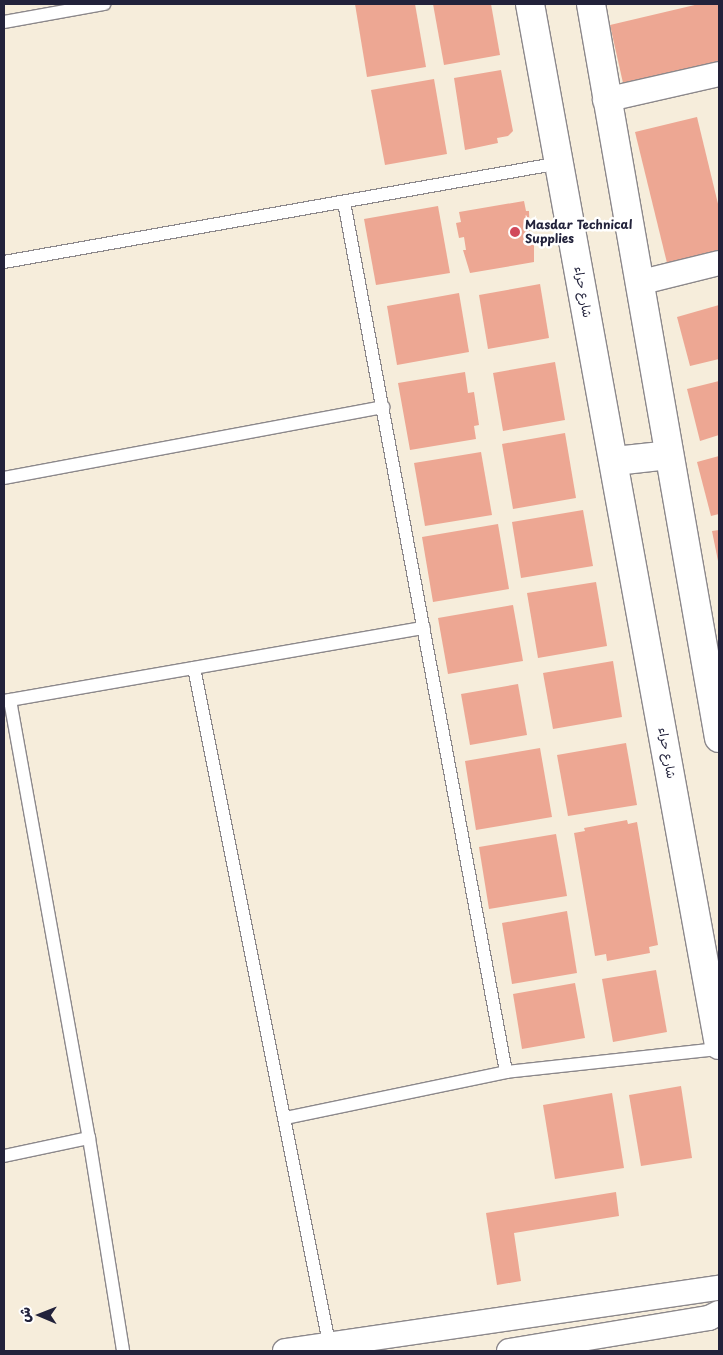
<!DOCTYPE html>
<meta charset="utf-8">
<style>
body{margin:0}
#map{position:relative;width:723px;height:1355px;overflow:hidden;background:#f6eddb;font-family:"Playpen Sans","Playpen Sans Arabic",sans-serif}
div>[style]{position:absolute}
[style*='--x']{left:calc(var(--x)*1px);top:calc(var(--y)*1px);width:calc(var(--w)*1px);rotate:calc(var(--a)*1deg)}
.building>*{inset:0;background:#eda793}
.roads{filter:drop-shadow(1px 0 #8c888b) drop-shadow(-1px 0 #8c888b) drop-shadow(0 1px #8c888b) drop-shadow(0 -1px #8c888b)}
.service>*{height:12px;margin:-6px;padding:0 6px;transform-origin:6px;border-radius:6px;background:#fff}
.minor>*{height:24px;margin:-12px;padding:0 12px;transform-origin:12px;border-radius:12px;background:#fff}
.primary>*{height:28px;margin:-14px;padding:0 14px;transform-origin:14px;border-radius:14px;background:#fff}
.dots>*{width:14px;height:14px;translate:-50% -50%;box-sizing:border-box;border:2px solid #fff;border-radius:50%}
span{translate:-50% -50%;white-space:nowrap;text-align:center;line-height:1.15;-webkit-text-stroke:5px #fff;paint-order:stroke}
.poi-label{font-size:12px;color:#22223b;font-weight:700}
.left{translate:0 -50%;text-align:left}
.street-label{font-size:12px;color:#22223b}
.frame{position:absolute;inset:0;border:5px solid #22223b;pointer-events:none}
.north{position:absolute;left:15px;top:1290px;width:50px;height:50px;-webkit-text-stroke:4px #fff;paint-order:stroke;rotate:271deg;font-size:14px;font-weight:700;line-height:20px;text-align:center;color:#22223b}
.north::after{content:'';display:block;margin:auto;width:18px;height:22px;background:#22223b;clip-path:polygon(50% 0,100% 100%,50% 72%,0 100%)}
</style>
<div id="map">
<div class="building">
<div style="clip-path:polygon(355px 4px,415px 4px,426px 67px,367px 77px)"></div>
<div style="clip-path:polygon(433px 4px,491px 4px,500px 55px,444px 65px)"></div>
<div style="clip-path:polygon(699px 4px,719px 4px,719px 62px,623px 83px,610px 25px)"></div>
<div style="clip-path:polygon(501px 70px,513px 131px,508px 136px,497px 138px,498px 143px,465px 150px,454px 78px)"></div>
<div style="clip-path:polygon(434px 79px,447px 154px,385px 165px,371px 90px)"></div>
<div style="clip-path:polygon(697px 117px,719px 208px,719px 255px,668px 267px,635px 132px)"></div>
<div style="clip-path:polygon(524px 201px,526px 211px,529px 211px,530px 239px,534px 238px,534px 262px,470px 273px,463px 250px,466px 250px,464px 237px,459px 238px,456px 223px,461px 222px,459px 212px)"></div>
<div style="clip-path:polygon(438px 206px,450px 273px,376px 285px,364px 219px)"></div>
<div style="clip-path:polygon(540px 284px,549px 338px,488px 349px,479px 295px)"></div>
<div style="clip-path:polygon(459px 293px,469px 352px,397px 365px,387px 306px)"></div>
<div style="clip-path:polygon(719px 305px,719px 359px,690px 366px,677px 317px)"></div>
<div style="clip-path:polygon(555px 362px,565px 420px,503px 431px,493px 373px)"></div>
<div style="clip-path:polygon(465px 372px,468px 393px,474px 392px,479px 425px,474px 426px,476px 439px,410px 450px,398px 383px)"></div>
<div style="clip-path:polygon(719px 381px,719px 435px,700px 441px,687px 389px)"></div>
<div style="clip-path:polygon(565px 433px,576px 498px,513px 509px,502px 444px)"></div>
<div style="clip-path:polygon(481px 452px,492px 515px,425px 526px,414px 463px)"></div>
<div style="clip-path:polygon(719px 456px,719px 514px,711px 516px,697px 462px)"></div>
<div style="clip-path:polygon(583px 510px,593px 566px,521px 578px,512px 522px)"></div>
<div style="clip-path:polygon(498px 524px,509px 589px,433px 602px,422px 537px)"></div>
<div style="clip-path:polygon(719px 530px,719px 561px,718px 561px,712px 531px)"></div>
<div style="clip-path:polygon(596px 582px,607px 646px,538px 658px,527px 593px)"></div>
<div style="clip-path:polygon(513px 605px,523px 661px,448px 674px,438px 618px)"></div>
<div style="clip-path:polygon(613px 661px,622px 717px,553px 729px,543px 673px)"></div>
<div style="clip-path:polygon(518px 684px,527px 735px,470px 745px,461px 694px)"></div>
<div style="clip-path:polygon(626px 743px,637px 805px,568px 816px,557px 755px)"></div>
<div style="clip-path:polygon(540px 748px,552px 817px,476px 830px,465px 761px)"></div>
<div style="clip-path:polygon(627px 820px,628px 824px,637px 822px,658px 945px,649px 947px,650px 953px,607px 961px,606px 954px,595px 956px,574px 833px,585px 831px,584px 828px)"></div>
<div style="clip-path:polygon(556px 834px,567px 896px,489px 909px,479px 847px)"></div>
<div style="clip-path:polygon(567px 911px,577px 973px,512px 984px,502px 923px)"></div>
<div style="clip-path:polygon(656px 970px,667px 1032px,613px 1042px,602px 979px)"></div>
<div style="clip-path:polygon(575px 983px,585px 1038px,522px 1049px,513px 994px)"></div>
<div style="clip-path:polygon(681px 1086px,692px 1158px,641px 1166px,629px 1095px)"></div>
<div style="clip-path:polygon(612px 1093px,624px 1168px,555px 1179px,543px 1105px)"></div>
<div style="clip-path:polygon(616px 1192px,619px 1216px,514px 1233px,521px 1281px,497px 1285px,486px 1213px)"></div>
</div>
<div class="roads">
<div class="service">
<div style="--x:4;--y:22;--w:102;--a:-10.2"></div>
<div style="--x:344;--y:202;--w:885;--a:79.45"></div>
<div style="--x:4;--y:262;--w:565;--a:-10.1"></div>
<div style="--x:4;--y:478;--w:386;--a:-10.6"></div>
<div style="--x:194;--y:668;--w:688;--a:78.69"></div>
<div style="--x:10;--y:700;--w:445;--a:79.8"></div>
<div style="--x:89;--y:1138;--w:216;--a:80.9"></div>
<div style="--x:4;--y:701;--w:426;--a:-9.9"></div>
<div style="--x:286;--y:1118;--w:225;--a:-11.8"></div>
<div style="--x:506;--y:1072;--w:214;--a:-6.2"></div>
<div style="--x:4;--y:1156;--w:87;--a:-12"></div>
</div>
<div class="minor">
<div style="--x:605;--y:100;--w:117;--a:-12.8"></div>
<div style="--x:638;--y:283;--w:83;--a:-13.9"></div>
<div style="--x:285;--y:1351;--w:439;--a:-8.3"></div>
<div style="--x:509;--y:1351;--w:203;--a:-9.4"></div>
<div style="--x:709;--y:1318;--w:11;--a:-27"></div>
</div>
<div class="primary">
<div style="--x:530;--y:4;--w:1058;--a:79.71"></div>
<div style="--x:591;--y:4;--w:745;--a:80.11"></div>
<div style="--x:615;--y:461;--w:54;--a:-6.3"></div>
</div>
</div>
<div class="dots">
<div style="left:515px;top:232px;background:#d1495b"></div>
</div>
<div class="poi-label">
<span class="left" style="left:525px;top:232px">Masdar Technical<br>Supplies</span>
</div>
<div class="street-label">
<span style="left:583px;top:292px;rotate:80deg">شارع حراء</span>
<span style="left:667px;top:753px;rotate:80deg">شارع حراء</span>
</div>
<div class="frame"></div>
<div class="north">ش</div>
</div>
